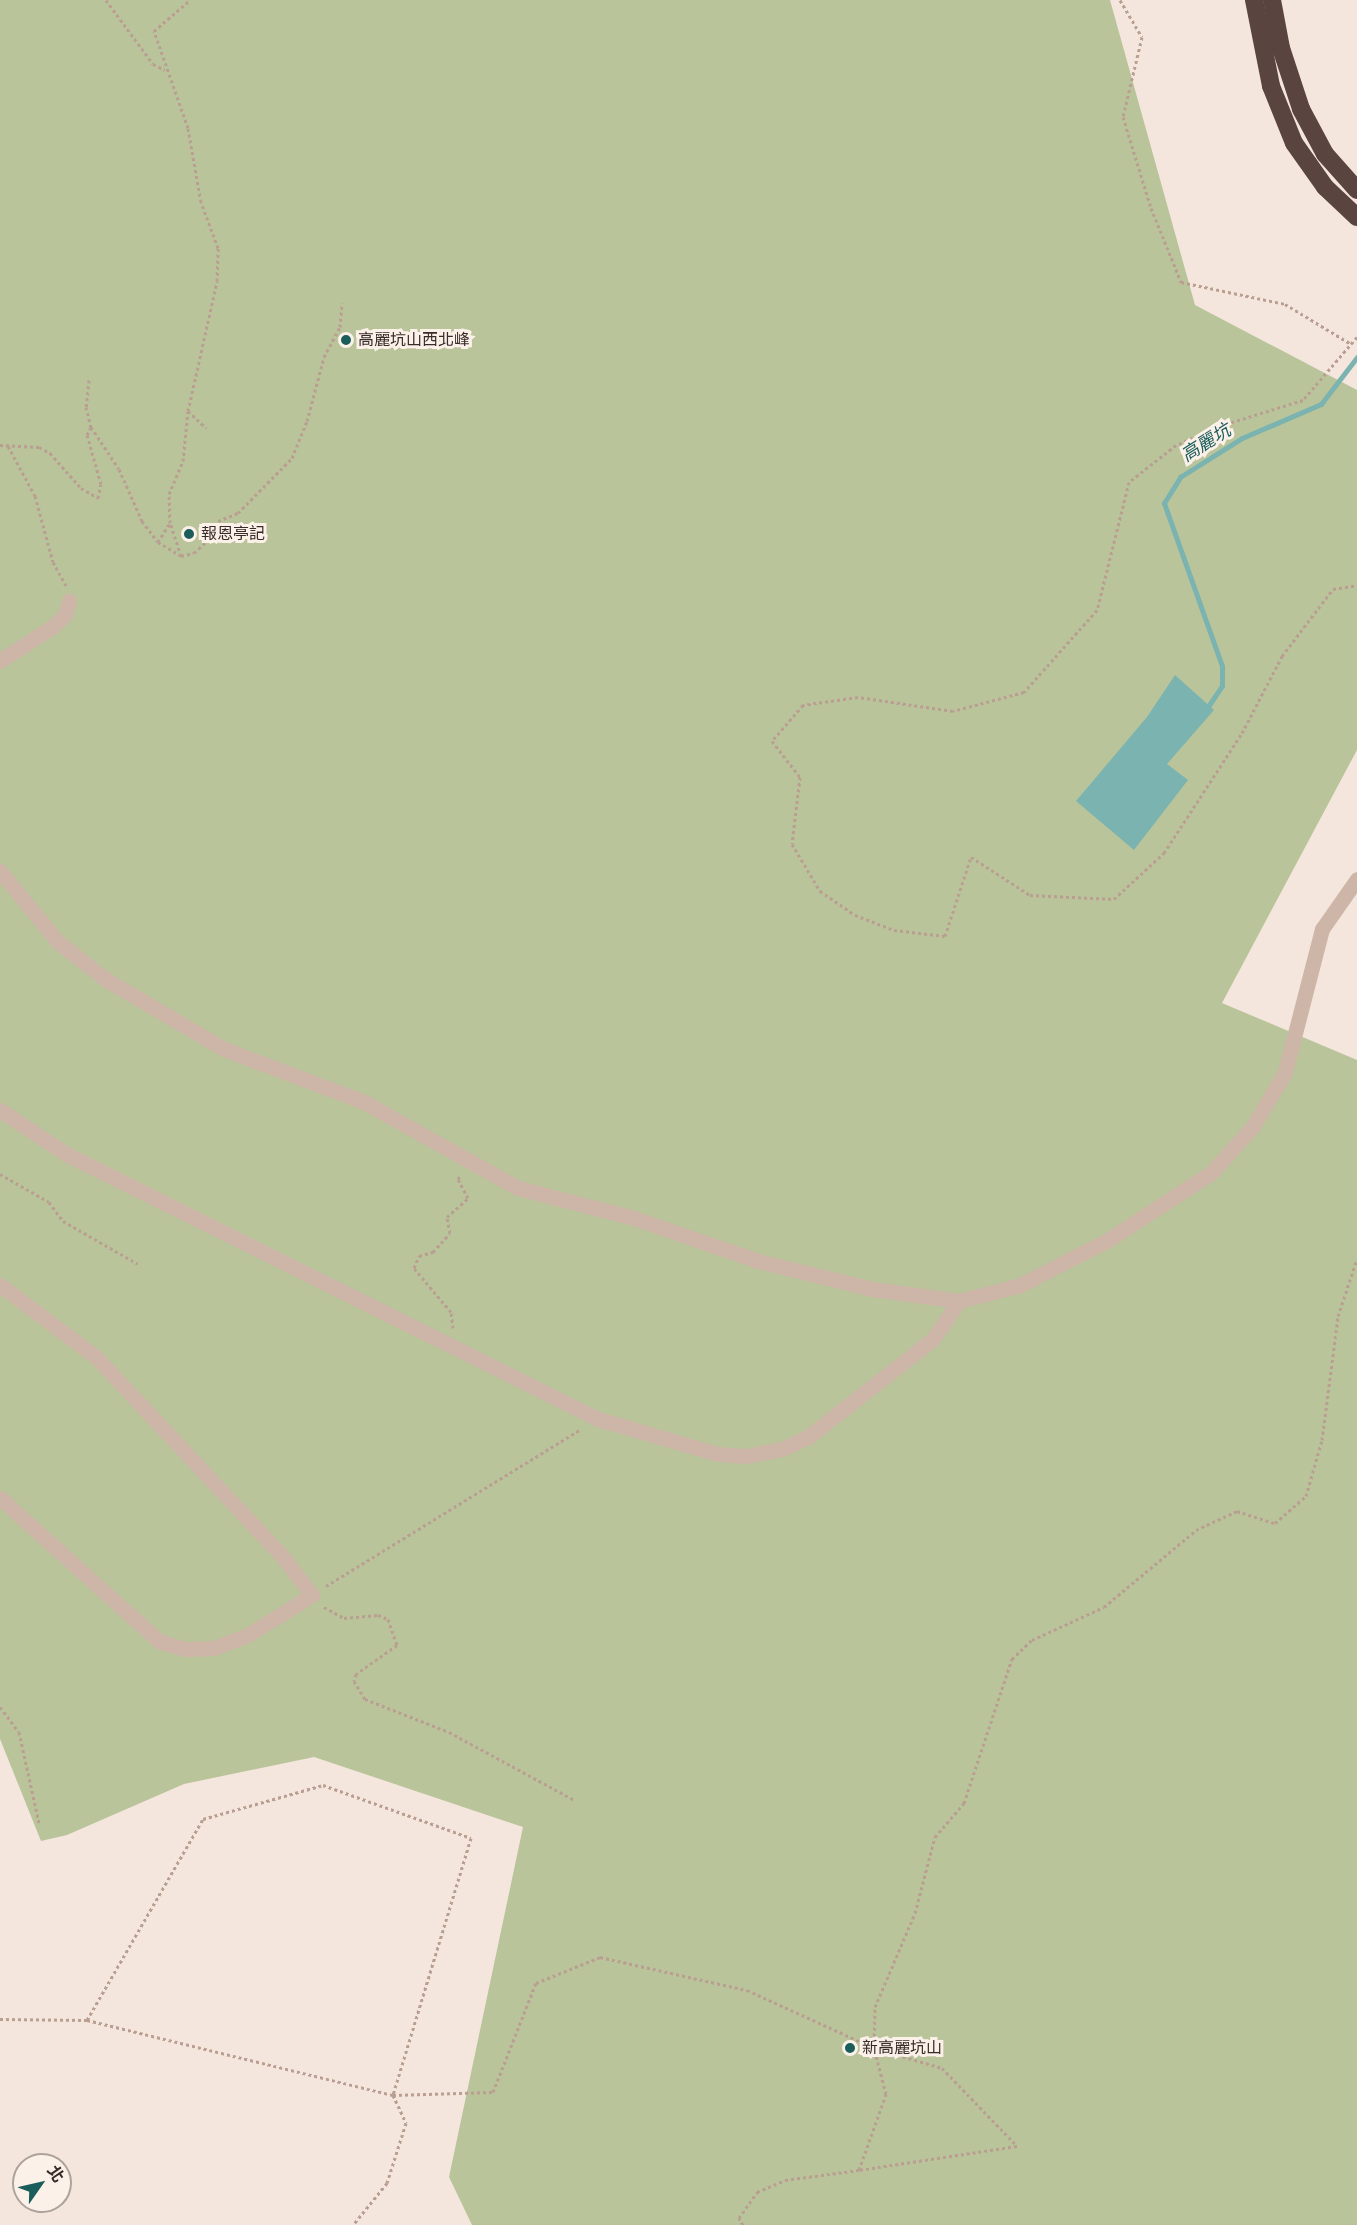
<!DOCTYPE html>
<meta charset="utf-8">
<style>
body{margin:0}
#map{position:relative;width:1357px;height:2225px;overflow:hidden;background:#f4e6dc;font-family:"Nunito Sans","Noto Sans TC",sans-serif}
div>[style]{position:absolute}
[style*='--x']{left:calc(var(--x)*1px);top:calc(var(--y)*1px);width:calc(var(--w)*1px);rotate:calc(var(--a)*1deg)}
.green>*{inset:0;background:#bac49b}
.water>*{inset:0;background:#7ab3af}
.stream>*{height:5px;margin:-2.5px;padding:0 2.5px;transform-origin:2.5px;border-radius:2.5px;background:#7ab3af}
.path>*{height:3px;margin-top:-1.5px;transform-origin:0;background:repeating-linear-gradient(90deg,#b99e91 0 3px,transparent 0 6px)}
.minor>*{height:15px;margin:-7.5px;padding:0 7.5px;transform-origin:7.5px;border-radius:7.5px;background:#cdb5a7}
.highway>*{height:18px;margin:-9px;padding:0 9px;transform-origin:9px;border-radius:9px;background:#5a443f}
.dots>*{width:16px;height:16px;translate:-50% -50%;box-sizing:border-box;border:3px solid #fbf1e9;border-radius:50%}
span{translate:-50% -50%;white-space:nowrap;text-align:center;line-height:1.15;-webkit-text-stroke:6px #fbf1e9;paint-order:stroke}
.poi-label{font-size:16px;color:#392c28}
.left{translate:0 -50%;text-align:left}
.water-label{font-size:18px;color:#1b5d5b;font-style:italic}
.north{position:absolute;left:12px;top:2153px;width:60px;height:60px;box-sizing:border-box;background:#fbf1e9;border:2px solid #ada29c;border-radius:50%;rotate:56deg;font-size:16px;font-weight:700;line-height:24px;text-align:center;color:#392c28}
.north::after{content:'';display:block;margin:auto;width:21px;height:27px;background:#1b5d5b;clip-path:polygon(50% 0,100% 100%,50% 72%,0 100%)}
</style>
<div id="map">
<div class="green">
<div style="clip-path:polygon(0 0,1110px 0,1195px 305px,1357px 390px,1357px 750px,1222px 1003px,1357px 1060px,1357px 2225px,472px 2225px,449px 2177px,523px 1827px,314px 1757px,184px 1784px,67px 1835px,41px 1841px,0 1739px)"></div>
</div>
<div class="water">
<div style="clip-path:polygon(1175px 675px,1214px 710px,1167px 764px,1188px 780px,1134px 850px,1076px 801px,1147px 717px)"></div>
</div>
<div class="stream">
<div style="--x:1209;--y:705;--w:23;--a:-56"></div>
<div style="--x:1222;--y:686;--w:20;--a:-90"></div>
<div style="--x:1222;--y:666;--w:173;--a:-109.6"></div>
<div style="--x:1164;--y:503;--w:31;--a:-58"></div>
<div style="--x:1180;--y:477;--w:73;--a:-32.2"></div>
<div style="--x:1242;--y:438;--w:86;--a:-23.3"></div>
<div style="--x:1321;--y:404;--w:59;--a:-52.5"></div>
</div>
<div class="path">
<div style="--x:106;--y:0;--w:79;--a:53.7"></div>
<div style="--x:153;--y:64;--w:13;--a:27"></div>
<div style="--x:1120;--y:0;--w:43;--a:59.3"></div>
<div style="--x:1142;--y:37;--w:82;--a:103.4"></div>
<div style="--x:1123;--y:117;--w:95;--a:72.9"></div>
<div style="--x:1151;--y:208;--w:80;--a:67.9"></div>
<div style="--x:1181;--y:282;--w:106;--a:11.9"></div>
<div style="--x:1285;--y:304;--w:77;--a:31.2"></div>
<div style="--x:1357;--y:337;--w:83;--a:130.6"></div>
<div style="--x:1303;--y:400;--w:81;--a:162.7"></div>
<div style="--x:1226;--y:424;--w:54;--a:157.2"></div>
<div style="--x:1176;--y:445;--w:60;--a:141.8"></div>
<div style="--x:1129;--y:482;--w:132;--a:104"></div>
<div style="--x:1097;--y:610;--w:110;--a:131.7"></div>
<div style="--x:1024;--y:692;--w:73;--a:165"></div>
<div style="--x:953;--y:711;--w:96;--a:-171.6"></div>
<div style="--x:858;--y:697;--w:56;--a:171.7"></div>
<div style="--x:803;--y:705;--w:48;--a:130.7"></div>
<div style="--x:772;--y:741;--w:46;--a:52.1"></div>
<div style="--x:800;--y:777;--w:67;--a:96.8"></div>
<div style="--x:792;--y:844;--w:55;--a:59.2"></div>
<div style="--x:820;--y:891;--w:42;--a:34.4"></div>
<div style="--x:855;--y:915;--w:42;--a:21"></div>
<div style="--x:894;--y:930;--w:51;--a:6.7"></div>
<div style="--x:945;--y:936;--w:83;--a:-71.8"></div>
<div style="--x:971;--y:857;--w:70;--a:32.8"></div>
<div style="--x:1030;--y:895;--w:84;--a:2.7"></div>
<div style="--x:1114;--y:899;--w:68;--a:-42.6"></div>
<div style="--x:1164;--y:853;--w:143;--a:-57"></div>
<div style="--x:1242;--y:733;--w:87;--a:-62.5"></div>
<div style="--x:1282;--y:656;--w:84;--a:-52.7"></div>
<div style="--x:1333;--y:589;--w:24;--a:-9"></div>
<div style="--x:89;--y:380;--w:27;--a:96"></div>
<div style="--x:86;--y:407;--w:21;--a:76"></div>
<div style="--x:188;--y:411;--w:25;--a:43"></div>
<div style="--x:0;--y:445;--w:39;--a:3"></div>
<div style="--x:39;--y:447;--w:13;--a:29"></div>
<div style="--x:50;--y:453;--w:47;--a:48.5"></div>
<div style="--x:81;--y:488;--w:20;--a:30"></div>
<div style="--x:98;--y:498;--w:14;--a:-78"></div>
<div style="--x:101;--y:484;--w:51;--a:-105.9"></div>
<div style="--x:87;--y:435;--w:9;--a:-63"></div>
<div style="--x:91;--y:427;--w:50;--a:56.3"></div>
<div style="--x:119;--y:469;--w:57;--a:66.1"></div>
<div style="--x:142;--y:521;--w:26;--a:53"></div>
<div style="--x:158;--y:542;--w:27;--a:31"></div>
<div style="--x:181;--y:556;--w:35;--a:-108"></div>
<div style="--x:8;--y:446;--w:57;--a:61.6"></div>
<div style="--x:35;--y:496;--w:68;--a:74.7"></div>
<div style="--x:53;--y:562;--w:29;--a:61"></div>
<div style="--x:158;--y:542;--w:22;--a:-58"></div>
<div style="--x:170;--y:523;--w:29;--a:-92"></div>
<div style="--x:169;--y:494;--w:36;--a:-67"></div>
<div style="--x:183;--y:461;--w:50;--a:-84.3"></div>
<div style="--x:188;--y:411;--w:133;--a:-77.4"></div>
<div style="--x:217;--y:281;--w:33;--a:-88"></div>
<div style="--x:218;--y:248;--w:49;--a:-110.3"></div>
<div style="--x:201;--y:202;--w:75;--a:-100"></div>
<div style="--x:188;--y:128;--w:103;--a:-109.3"></div>
<div style="--x:154;--y:31;--w:48;--a:-40.7"></div>
<div style="--x:181;--y:556;--w:13;--a:-13"></div>
<div style="--x:194;--y:553;--w:16;--a:-43"></div>
<div style="--x:206;--y:542;--w:24;--a:-60"></div>
<div style="--x:218;--y:521;--w:22;--a:-22"></div>
<div style="--x:238;--y:513;--w:77;--a:-45.5"></div>
<div style="--x:292;--y:458;--w:40;--a:-68"></div>
<div style="--x:307;--y:421;--w:66;--a:-75.1"></div>
<div style="--x:324;--y:357;--w:34;--a:-62"></div>
<div style="--x:340;--y:327;--w:24;--a:-85"></div>
<div style="--x:0;--y:1174;--w:56;--a:29.7"></div>
<div style="--x:49;--y:1202;--w:24;--a:54"></div>
<div style="--x:63;--y:1221;--w:86;--a:29.8"></div>
<div style="--x:453;--y:1328;--w:16;--a:-97"></div>
<div style="--x:451;--y:1312;--w:57;--a:-130.1"></div>
<div style="--x:414;--y:1268;--w:13;--a:-67"></div>
<div style="--x:419;--y:1256;--w:15;--a:-16"></div>
<div style="--x:433;--y:1252;--w:25;--a:-48"></div>
<div style="--x:450;--y:1233;--w:16;--a:-101"></div>
<div style="--x:447;--y:1217;--w:28;--a:-42"></div>
<div style="--x:468;--y:1198;--w:21;--a:-118"></div>
<div style="--x:458;--y:1179;--w:5;--a:-53"></div>
<div style="--x:326;--y:1586;--w:299;--a:-31.6"></div>
<div style="--x:324;--y:1607;--w:23;--a:29"></div>
<div style="--x:344;--y:1618;--w:34;--a:-5"></div>
<div style="--x:378;--y:1615;--w:11;--a:22"></div>
<div style="--x:388;--y:1619;--w:28;--a:71"></div>
<div style="--x:397;--y:1645;--w:50;--a:144.7"></div>
<div style="--x:356;--y:1674;--w:7;--a:106"></div>
<div style="--x:354;--y:1681;--w:21;--a:59"></div>
<div style="--x:365;--y:1699;--w:90;--a:21.4"></div>
<div style="--x:449;--y:1732;--w:142;--a:28.5"></div>
<div style="--x:0;--y:1707;--w:31;--a:53"></div>
<div style="--x:19;--y:1732;--w:93;--a:77.6"></div>
<div style="--x:0;--y:2019;--w:87;--a:0.7"></div>
<div style="--x:87;--y:2020;--w:315;--a:13.8"></div>
<div style="--x:393;--y:2095;--w:100;--a:-1.7"></div>
<div style="--x:493;--y:2092;--w:117;--a:-68.5"></div>
<div style="--x:536;--y:1983;--w:69;--a:-22.1"></div>
<div style="--x:600;--y:1957;--w:151;--a:12.7"></div>
<div style="--x:747;--y:1990;--w:140;--a:24.5"></div>
<div style="--x:874;--y:2048;--w:71;--a:16.4"></div>
<div style="--x:942;--y:2068;--w:108;--a:46.1"></div>
<div style="--x:1017;--y:2146;--w:160;--a:171.4"></div>
<div style="--x:87;--y:2020;--w:232;--a:-60"></div>
<div style="--x:203;--y:1819;--w:125;--a:-15.8"></div>
<div style="--x:323;--y:1785;--w:157;--a:19.7"></div>
<div style="--x:471;--y:1838;--w:269;--a:106.9"></div>
<div style="--x:393;--y:2095;--w:31;--a:65"></div>
<div style="--x:406;--y:2123;--w:63;--a:107.6"></div>
<div style="--x:387;--y:2183;--w:54;--a:129"></div>
<div style="--x:743;--y:2225;--w:8;--a:-120"></div>
<div style="--x:739;--y:2218;--w:32;--a:-55"></div>
<div style="--x:757;--y:2192;--w:30;--a:-23"></div>
<div style="--x:785;--y:2180;--w:75;--a:-7.7"></div>
<div style="--x:859;--y:2170;--w:81;--a:-70.4"></div>
<div style="--x:886;--y:2094;--w:48;--a:-104.6"></div>
<div style="--x:874;--y:2048;--w:41;--a:-88.6"></div>
<div style="--x:875;--y:2007;--w:102;--a:-66.9"></div>
<div style="--x:915;--y:1913;--w:79;--a:-75.3"></div>
<div style="--x:935;--y:1837;--w:45;--a:-49.5"></div>
<div style="--x:964;--y:1803;--w:152;--a:-71.6"></div>
<div style="--x:1012;--y:1659;--w:28;--a:-44"></div>
<div style="--x:1032;--y:1640;--w:79;--a:-24.6"></div>
<div style="--x:1104;--y:1607;--w:120;--a:-39.9"></div>
<div style="--x:1196;--y:1530;--w:45;--a:-24.9"></div>
<div style="--x:1237;--y:1511;--w:40;--a:18"></div>
<div style="--x:1275;--y:1523;--w:41;--a:-41.1"></div>
<div style="--x:1306;--y:1496;--w:58;--a:-74.1"></div>
<div style="--x:1322;--y:1440;--w:125;--a:-82.6"></div>
<div style="--x:1338;--y:1316;--w:60;--a:-71.6"></div>
</div>
<div class="minor">
<div style="--x:0;--y:661;--w:62;--a:-33.2"></div>
<div style="--x:52;--y:627;--w:18;--a:-43"></div>
<div style="--x:65;--y:615;--w:15;--a:-74"></div>
<div style="--x:0;--y:871;--w:90;--a:50.8"></div>
<div style="--x:57;--y:941;--w:61;--a:38.4"></div>
<div style="--x:105;--y:979;--w:138;--a:30.5"></div>
<div style="--x:224;--y:1049;--w:150;--a:20.7"></div>
<div style="--x:364;--y:1102;--w:176;--a:29.2"></div>
<div style="--x:518;--y:1188;--w:120;--a:14.5"></div>
<div style="--x:634;--y:1218;--w:131;--a:19.1"></div>
<div style="--x:758;--y:1261;--w:118;--a:13.7"></div>
<div style="--x:873;--y:1289;--w:87;--a:7.9"></div>
<div style="--x:959;--y:1301;--w:63;--a:-14.7"></div>
<div style="--x:1020;--y:1285;--w:99;--a:-27.1"></div>
<div style="--x:1108;--y:1240;--w:124;--a:-33.2"></div>
<div style="--x:1212;--y:1172;--w:62;--a:-48.3"></div>
<div style="--x:1253;--y:1126;--w:63;--a:-59.3"></div>
<div style="--x:1285;--y:1072;--w:148;--a:-75.5"></div>
<div style="--x:1322;--y:929;--w:61;--a:-55"></div>
<div style="--x:0;--y:1110;--w:79;--a:33.7"></div>
<div style="--x:66;--y:1154;--w:594;--a:26.48"></div>
<div style="--x:598;--y:1419;--w:125;--a:16.3"></div>
<div style="--x:718;--y:1454;--w:28;--a:4"></div>
<div style="--x:746;--y:1456;--w:37;--a:-11"></div>
<div style="--x:782;--y:1449;--w:29;--a:-25"></div>
<div style="--x:808;--y:1437;--w:159;--a:-38.1"></div>
<div style="--x:933;--y:1339;--w:46;--a:-55.6"></div>
<div style="--x:0;--y:1285;--w:120;--a:36.9"></div>
<div style="--x:96;--y:1357;--w:272;--a:46.9"></div>
<div style="--x:282;--y:1556;--w:49;--a:52.4"></div>
<div style="--x:312;--y:1595;--w:78;--a:148.2"></div>
<div style="--x:246;--y:1636;--w:35;--a:160"></div>
<div style="--x:213;--y:1648;--w:28;--a:178"></div>
<div style="--x:185;--y:1649;--w:26;--a:-164"></div>
<div style="--x:160;--y:1642;--w:215;--a:-138"></div>
</div>
<div class="highway">
<div style="--x:1254;--y:0;--w:88;--a:78.8"></div>
<div style="--x:1271;--y:86;--w:61;--a:68"></div>
<div style="--x:1294;--y:143;--w:54;--a:54.8"></div>
<div style="--x:1325;--y:187;--w:44;--a:43.2"></div>
<div style="--x:1272;--y:0;--w:49;--a:79.4"></div>
<div style="--x:1281;--y:48;--w:64;--a:71.8"></div>
<div style="--x:1301;--y:109;--w:51;--a:61.9"></div>
<div style="--x:1325;--y:154;--w:48;--a:48.4"></div>
</div>
<div class="dots">
<div style="left:346px;top:340px;background:#1b5d5b"></div>
<div style="left:189px;top:534px;background:#1b5d5b"></div>
<div style="left:850px;top:2048px;background:#1b5d5b"></div>
</div>
<div class="poi-label">
<span class="left" style="left:358px;top:340px">高麗坑山西北峰</span>
<span class="left" style="left:201px;top:534px">報恩亭記</span>
<span class="left" style="left:862px;top:2048px">新高麗坑山</span>
</div>
<div class="water-label">
<span style="left:1206px;top:443px;rotate:-32deg">高麗坑</span>
</div>
<div class="north">北</div>
</div>
